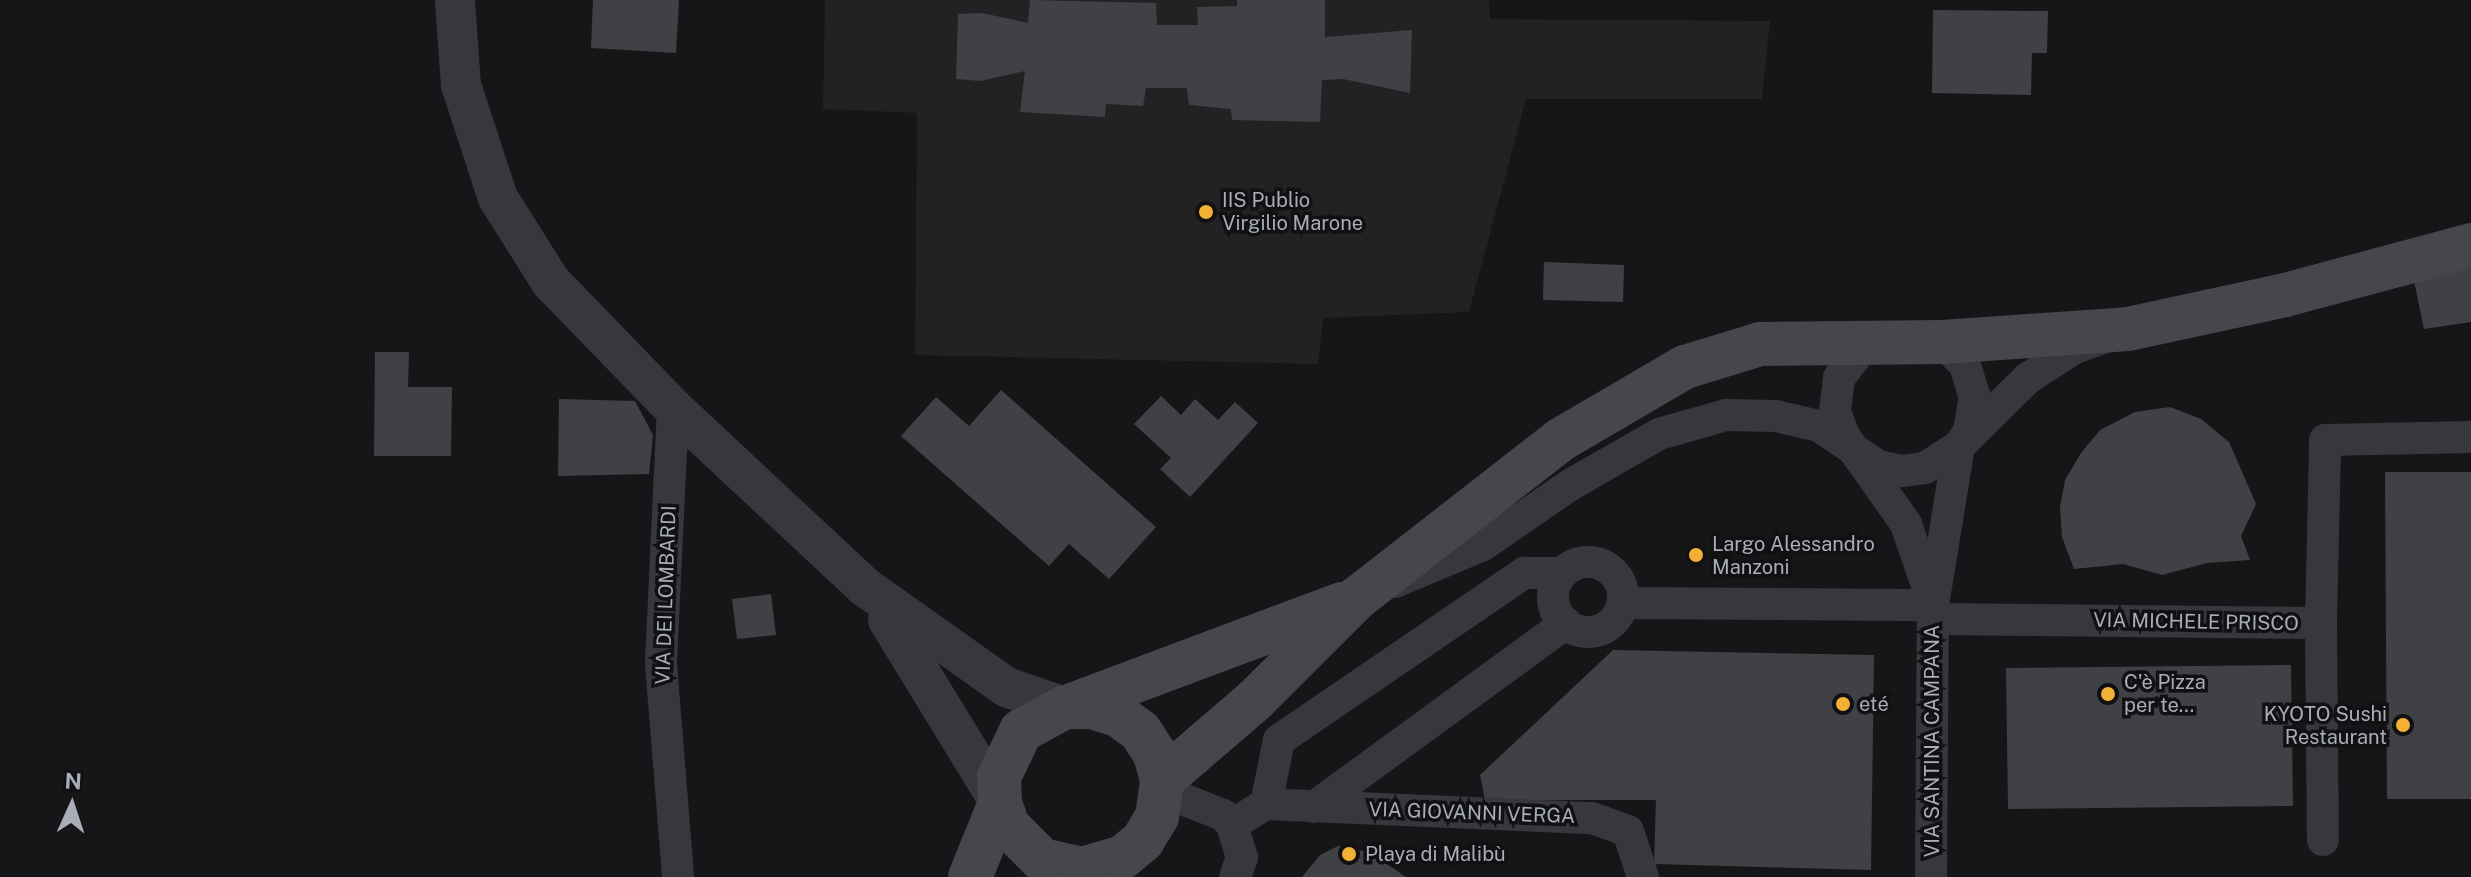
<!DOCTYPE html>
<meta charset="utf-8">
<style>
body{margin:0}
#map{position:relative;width:2471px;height:877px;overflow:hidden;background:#161618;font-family:"Public Sans",sans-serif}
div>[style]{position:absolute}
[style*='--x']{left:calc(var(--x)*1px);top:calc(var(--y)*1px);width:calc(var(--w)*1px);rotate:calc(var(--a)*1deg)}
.built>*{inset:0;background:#222225}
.building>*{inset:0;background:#404145}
.minor>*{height:32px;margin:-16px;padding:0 16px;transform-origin:16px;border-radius:16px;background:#37383d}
.minor>.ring{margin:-16px;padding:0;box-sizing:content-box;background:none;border:32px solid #37383d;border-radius:50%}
.tertiary>*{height:40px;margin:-20px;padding:0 20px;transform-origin:20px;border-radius:20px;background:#37383d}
.secondary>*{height:44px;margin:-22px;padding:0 22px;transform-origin:22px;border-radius:22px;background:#45474d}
.dots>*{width:22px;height:22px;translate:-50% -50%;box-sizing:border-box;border:4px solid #111113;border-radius:50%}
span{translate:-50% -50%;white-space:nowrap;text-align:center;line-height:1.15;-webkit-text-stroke:7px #111113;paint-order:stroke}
.poi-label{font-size:20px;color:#a8adb8}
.left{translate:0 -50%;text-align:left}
.right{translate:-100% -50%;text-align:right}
.street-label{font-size:20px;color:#a8adb8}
.north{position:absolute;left:32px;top:765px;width:80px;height:80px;-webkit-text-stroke:6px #111113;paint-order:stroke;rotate:3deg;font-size:22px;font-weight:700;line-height:32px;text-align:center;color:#a8adb8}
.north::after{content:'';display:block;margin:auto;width:28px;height:36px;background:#a8adb8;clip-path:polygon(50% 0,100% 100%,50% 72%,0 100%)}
</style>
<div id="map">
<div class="built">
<div style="clip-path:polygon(825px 0,1489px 0,1490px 19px,1770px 21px,1762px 99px,1526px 99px,1469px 312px,1323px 318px,1318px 364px,915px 355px,917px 113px,823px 109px)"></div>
</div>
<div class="building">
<div style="clip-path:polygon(593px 0,679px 0,676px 53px,591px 48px)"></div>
<div style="clip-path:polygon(1030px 0,1156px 3px,1157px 25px,1198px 25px,1197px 7px,1237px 6px,1237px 0,1325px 0,1325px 37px,1412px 30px,1410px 93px,1343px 79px,1322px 80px,1320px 122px,1232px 120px,1231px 109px,1189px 105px,1187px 88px,1146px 88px,1143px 106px,1106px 104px,1105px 117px,1020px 112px,1025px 71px,980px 81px,956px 79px,958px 14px,982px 13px,1028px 23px)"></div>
<div style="clip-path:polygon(1933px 10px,2048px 11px,2047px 53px,2032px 53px,2031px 95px,1932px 93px)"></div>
<div style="clip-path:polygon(2471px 261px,2471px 322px,2424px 329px,2414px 281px)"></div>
<div style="clip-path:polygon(1544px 262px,1624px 265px,1623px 302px,1543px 300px)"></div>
<div style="clip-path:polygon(375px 352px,409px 352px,408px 387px,452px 387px,451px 456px,374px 456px)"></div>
<div style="clip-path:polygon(1001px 390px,1156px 527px,1109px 579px,1069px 544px,1049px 566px,901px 436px,936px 397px,969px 426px)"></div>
<div style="clip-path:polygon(1161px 396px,1181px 415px,1195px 399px,1218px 420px,1235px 402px,1258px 423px,1190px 497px,1160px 469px,1171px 458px,1134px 424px)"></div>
<div style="clip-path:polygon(559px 399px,635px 401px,653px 435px,649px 474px,558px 476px)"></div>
<div style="clip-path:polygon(2170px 407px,2201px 419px,2229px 442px,2256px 504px,2241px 536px,2250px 560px,2207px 563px,2162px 575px,2123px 564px,2074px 569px,2062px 537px,2060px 507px,2065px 480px,2081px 453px,2100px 430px,2135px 412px)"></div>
<div style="clip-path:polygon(2385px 472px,2471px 472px,2471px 799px,2387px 799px)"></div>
<div style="clip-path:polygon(771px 594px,776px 635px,737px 639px,732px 599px)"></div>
<div style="clip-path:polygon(1613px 650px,1874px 655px,1871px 870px,1654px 864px,1656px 800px,1485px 800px,1480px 775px)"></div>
<div style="clip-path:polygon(2291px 665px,2293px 806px,2008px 809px,2006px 668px)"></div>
<div style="clip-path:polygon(1338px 846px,1369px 852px,1406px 877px,1302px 877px,1320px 855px)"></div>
</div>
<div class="minor">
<div style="--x:1868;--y:341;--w:47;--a:128.1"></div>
<div style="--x:1839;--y:378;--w:34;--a:97"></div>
<div style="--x:1835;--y:412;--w:26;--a:69"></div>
<div style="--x:1844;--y:436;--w:108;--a:54.8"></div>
<div style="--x:1906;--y:524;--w:74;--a:71.1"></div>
<div style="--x:673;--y:408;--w:256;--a:92.7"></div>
<div style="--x:661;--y:664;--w:214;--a:85.4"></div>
<div class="ring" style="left:1553px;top:562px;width:38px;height:38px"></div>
<div style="--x:1395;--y:582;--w:95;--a:-22.8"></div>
<div style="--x:1483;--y:545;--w:106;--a:-34.6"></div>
<div style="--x:1570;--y:485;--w:103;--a:-29.8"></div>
<div style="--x:1659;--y:434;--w:70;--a:-15.8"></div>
<div style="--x:1726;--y:415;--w:50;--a:1.1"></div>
<div style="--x:1776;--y:416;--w:44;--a:13.1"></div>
<div style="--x:1819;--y:426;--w:71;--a:34.1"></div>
<div style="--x:1878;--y:466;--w:24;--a:12"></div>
<div style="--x:1901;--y:471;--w:24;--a:-7"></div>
<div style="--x:1925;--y:468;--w:40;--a:-32.9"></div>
<div style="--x:1959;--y:446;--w:97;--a:-44.6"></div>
<div style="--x:2028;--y:378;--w:56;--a:-32.6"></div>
<div style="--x:2075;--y:348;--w:30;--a:-20"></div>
<div style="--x:1623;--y:603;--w:310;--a:0.4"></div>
<div style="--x:1933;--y:619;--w:388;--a:0.6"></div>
<div style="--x:2321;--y:623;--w:183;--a:-88.7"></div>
<div style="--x:2325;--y:440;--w:146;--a:-1.2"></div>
<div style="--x:2321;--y:623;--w:217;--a:89.5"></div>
<div style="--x:1162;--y:791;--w:66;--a:21.5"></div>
<div style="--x:1223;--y:815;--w:13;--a:48"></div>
<div style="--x:1232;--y:825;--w:34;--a:73"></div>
<div style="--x:1242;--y:857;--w:21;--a:109"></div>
<div style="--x:1266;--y:804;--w:65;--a:-78.5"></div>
<div style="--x:1279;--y:740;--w:297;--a:-34.3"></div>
<div style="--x:1524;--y:573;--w:38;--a:0"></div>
<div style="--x:1314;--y:807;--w:312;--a:-36.1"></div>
<div style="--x:1232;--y:825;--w:40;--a:-32"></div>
<div style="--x:1266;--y:804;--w:326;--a:2.5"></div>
<div style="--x:1592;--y:818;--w:38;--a:20"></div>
<div style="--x:1628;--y:831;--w:48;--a:71.9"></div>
<div style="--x:1931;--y:877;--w:272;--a:-89.6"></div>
<div style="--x:1933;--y:605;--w:161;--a:-80.7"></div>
<div style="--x:1959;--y:446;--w:18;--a:-56"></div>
<div style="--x:1969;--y:431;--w:34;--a:-80"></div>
<div style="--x:1975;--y:398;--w:34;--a:-107"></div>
<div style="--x:1965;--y:365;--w:32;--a:-134"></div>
</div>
<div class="tertiary">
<div style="--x:455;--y:0;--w:85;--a:86"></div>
<div style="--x:461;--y:85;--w:119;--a:71.9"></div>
<div style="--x:498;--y:198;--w:99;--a:57.8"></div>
<div style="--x:551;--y:282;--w:175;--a:45.9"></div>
<div style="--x:673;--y:408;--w:262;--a:43"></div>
<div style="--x:865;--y:587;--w:173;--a:35.3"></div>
<div style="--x:1006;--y:687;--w:62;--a:18.7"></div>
<div style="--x:888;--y:620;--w:215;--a:58.5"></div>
</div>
<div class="secondary">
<div style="--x:1069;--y:706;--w:291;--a:-20.5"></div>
<div style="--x:1162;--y:780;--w:27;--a:-105"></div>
<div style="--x:1155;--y:754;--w:27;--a:-123"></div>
<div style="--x:1140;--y:731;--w:27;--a:-144"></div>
<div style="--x:1118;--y:715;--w:27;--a:-163"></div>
<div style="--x:1092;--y:707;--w:27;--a:180"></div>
<div style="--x:1065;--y:707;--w:50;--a:151.4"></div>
<div style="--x:1021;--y:731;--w:51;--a:115.6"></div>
<div style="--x:999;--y:777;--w:26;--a:88"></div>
<div style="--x:1000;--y:803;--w:24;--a:71"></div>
<div style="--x:1008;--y:826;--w:48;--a:45"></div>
<div style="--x:1042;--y:860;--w:41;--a:12.7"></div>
<div style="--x:1082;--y:869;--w:43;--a:-16.3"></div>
<div style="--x:1123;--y:857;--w:26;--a:-40"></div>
<div style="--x:1143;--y:840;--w:27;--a:-59"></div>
<div style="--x:1157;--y:817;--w:37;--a:-82"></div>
<div style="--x:1162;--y:780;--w:123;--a:-40.7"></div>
<div style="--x:1255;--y:700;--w:143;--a:-45"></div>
<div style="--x:1356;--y:599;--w:259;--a:-37.9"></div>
<div style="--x:1560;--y:440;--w:145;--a:-30.3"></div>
<div style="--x:1685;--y:367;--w:78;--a:-17"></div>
<div style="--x:1760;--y:344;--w:183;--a:-0.6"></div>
<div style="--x:1943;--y:342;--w:185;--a:-4"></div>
<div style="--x:2128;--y:329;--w:161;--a:-12.2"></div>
<div style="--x:2285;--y:295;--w:193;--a:-15"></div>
<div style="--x:970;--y:877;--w:80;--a:-67.9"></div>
</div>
<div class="dots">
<div style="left:1206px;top:212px;background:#f2b134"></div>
<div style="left:1696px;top:555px;background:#f2b134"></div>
<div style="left:2108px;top:694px;background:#f2b134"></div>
<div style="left:1843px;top:704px;background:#f2b134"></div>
<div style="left:2403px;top:725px;background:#f2b134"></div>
<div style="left:1349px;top:854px;background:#f2b134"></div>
</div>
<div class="poi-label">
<span class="left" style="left:1222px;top:212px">IIS Publio<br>Virgilio Marone</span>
<span class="left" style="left:1712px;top:556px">Largo Alessandro<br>Manzoni</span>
<span class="left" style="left:2124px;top:694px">C'è Pizza<br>per te...</span>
<span class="left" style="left:1859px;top:704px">eté</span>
<span class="right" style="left:2387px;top:726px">KYOTO Sushi<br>Restaurant</span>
<span class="left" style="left:1365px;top:854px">Playa di Malibù</span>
</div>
<div class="street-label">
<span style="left:666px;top:595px;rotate:-88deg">VIA DEI LOMBARDI</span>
<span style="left:2196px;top:622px;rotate:1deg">VIA MICHELE PRISCO</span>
<span style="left:1932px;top:741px;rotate:-90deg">VIA SANTINA CAMPANA</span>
<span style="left:1472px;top:813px;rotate:2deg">VIA GIOVANNI VERGA</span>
</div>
<div class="north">N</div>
</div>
